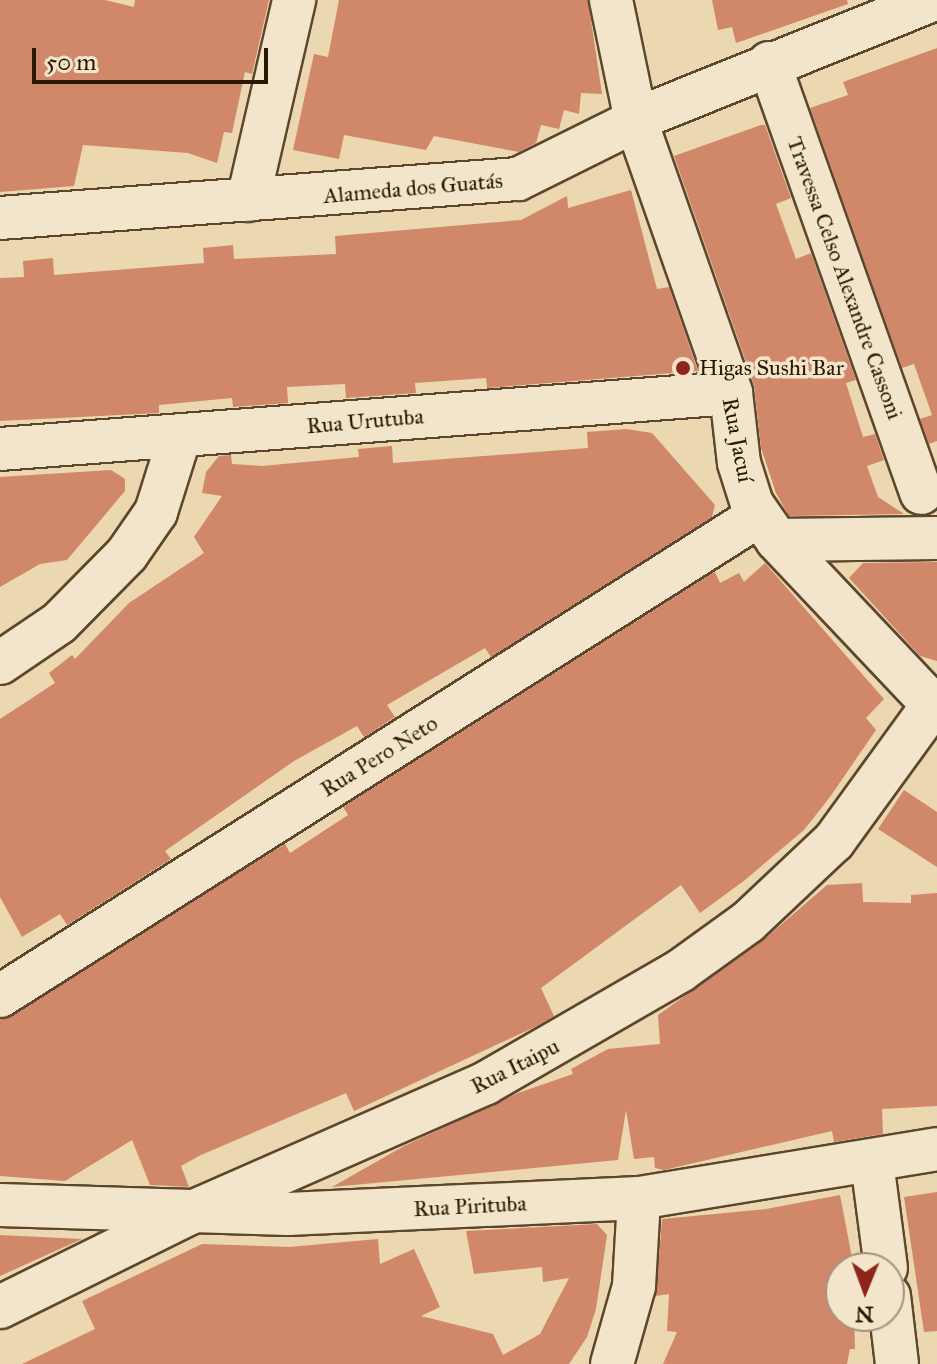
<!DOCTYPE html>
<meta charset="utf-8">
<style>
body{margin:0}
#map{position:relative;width:937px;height:1364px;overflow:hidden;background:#ebd7b0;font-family:"IM FELL Great Primer",serif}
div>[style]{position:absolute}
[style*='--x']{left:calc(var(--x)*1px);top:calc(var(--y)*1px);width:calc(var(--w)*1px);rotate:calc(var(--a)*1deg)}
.building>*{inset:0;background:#d0876a}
.roads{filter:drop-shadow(2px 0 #5c472c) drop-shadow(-2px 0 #5c472c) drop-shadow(0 2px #5c472c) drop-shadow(0 -2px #5c472c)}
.minor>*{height:42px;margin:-21px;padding:0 21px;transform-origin:21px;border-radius:21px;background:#f2e5cc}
.dots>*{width:22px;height:22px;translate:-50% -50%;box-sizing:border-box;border:4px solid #f2e5cc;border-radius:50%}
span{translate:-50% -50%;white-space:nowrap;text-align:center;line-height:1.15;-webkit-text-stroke:7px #f2e5cc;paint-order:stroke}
.street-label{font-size:22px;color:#2c1700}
.poi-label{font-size:22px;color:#2c1700}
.left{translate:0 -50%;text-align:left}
.north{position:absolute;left:825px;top:1252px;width:80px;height:80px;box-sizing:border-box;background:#f2e5cc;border:2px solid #a3937a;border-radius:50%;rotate:181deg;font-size:22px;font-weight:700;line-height:32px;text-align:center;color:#2c1700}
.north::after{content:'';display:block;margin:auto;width:28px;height:36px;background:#8f2418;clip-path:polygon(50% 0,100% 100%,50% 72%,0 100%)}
.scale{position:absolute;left:32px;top:48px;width:236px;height:36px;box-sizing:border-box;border:4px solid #2c1700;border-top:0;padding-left:10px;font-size:24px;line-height:28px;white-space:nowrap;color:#2c1700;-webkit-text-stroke:6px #f2e5cc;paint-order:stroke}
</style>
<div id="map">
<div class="building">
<div style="clip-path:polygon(0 0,105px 0,134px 7px,135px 0,269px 0,252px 74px,245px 72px,232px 133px,224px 132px,217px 163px,188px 153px,83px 145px,74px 186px,0 192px)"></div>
<div style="clip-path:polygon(339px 0,588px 0,602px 94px,581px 93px,579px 114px,564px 110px,559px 129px,541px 125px,536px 143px,519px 152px,434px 136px,426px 150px,344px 135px,339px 159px,293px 150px,314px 54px,328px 57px)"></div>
<div style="clip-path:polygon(712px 0,847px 0,848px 4px,736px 43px,732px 27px,718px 30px)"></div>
<div style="clip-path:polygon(937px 48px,937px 441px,929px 444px,920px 419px,932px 415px,914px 364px,902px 368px,810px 108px,848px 95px,843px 82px)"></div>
<div style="clip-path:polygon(761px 125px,765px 125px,791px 198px,776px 204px,796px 259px,811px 253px,856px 380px,846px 383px,863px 437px,875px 434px,884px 460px,867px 466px,878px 497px,904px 514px,789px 516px,776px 493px,761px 448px,754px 385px,674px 156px)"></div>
<div style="clip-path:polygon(631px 190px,657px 289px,669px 287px,698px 371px,487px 388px,486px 378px,415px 383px,416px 393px,346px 398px,345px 384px,287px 387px,288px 403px,233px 407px,232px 398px,159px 405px,159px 413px,0 421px,0 278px,24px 277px,23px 261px,53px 258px,54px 275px,204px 263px,203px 248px,233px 245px,234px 259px,336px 254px,335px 236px,521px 220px,567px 196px,568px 208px)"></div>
<div style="clip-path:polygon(626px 429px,652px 433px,715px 505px,712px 517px,491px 657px,485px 648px,387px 705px,395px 717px,364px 737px,357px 726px,294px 761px,165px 851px,171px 859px,67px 925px,60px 914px,22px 937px,0 897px,0 719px,55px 683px,49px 673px,72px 655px,75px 659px,129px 603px,204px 553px,194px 537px,222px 496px,202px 493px,206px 472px,219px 456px,231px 455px,232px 464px,262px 466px,359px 457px,358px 449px,392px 446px,393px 463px,588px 448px,587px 432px)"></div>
<div style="clip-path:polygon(111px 470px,125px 479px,125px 491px,67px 560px,40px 564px,0 587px,0 477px)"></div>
<div style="clip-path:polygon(937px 562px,937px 661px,920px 656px,849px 578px,863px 563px)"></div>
<div style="clip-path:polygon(765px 563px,884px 699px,866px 718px,876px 730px,830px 797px,804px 830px,745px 880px,700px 913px,681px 885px,541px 988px,554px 1016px,535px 1027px,354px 1111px,346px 1093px,201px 1155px,181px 1166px,189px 1187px,150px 1185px,132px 1140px,65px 1181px,0 1176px,0 1020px,285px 844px,290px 853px,348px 815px,343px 807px,711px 574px,715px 572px,720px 583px,739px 573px,744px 582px)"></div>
<div style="clip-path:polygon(904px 790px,937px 812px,937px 867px,878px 829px)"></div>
<div style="clip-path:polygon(862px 883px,863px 902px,911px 903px,911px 895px,937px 893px,937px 1106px,882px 1109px,883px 1134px,834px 1142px,832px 1131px,664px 1170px,655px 1168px,654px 1157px,634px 1159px,626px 1110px,618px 1160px,332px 1187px,404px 1146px,518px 1093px,573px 1074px,571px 1069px,608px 1049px,660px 1044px,658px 1015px,762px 941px,827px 885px)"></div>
<div style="clip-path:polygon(937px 1192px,937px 1331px,924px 1332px,904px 1197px)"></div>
<div style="clip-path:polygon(840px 1195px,854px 1268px,841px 1268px,841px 1316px,854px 1316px,855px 1349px,850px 1349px,847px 1364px,663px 1364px,677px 1332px,667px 1331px,669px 1294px,656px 1296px,662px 1219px,766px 1209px)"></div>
<div style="clip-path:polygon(597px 1224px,607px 1235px,596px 1309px,587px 1337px,569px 1364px,22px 1364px,95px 1329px,82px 1301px,202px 1244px,289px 1247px,378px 1239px,380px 1264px,414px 1249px,440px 1307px,421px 1316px,493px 1334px,503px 1355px,540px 1334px,569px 1278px,543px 1282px,542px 1267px,474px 1274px,466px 1231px)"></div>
<div style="clip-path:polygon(0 1235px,82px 1239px,0 1276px)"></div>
</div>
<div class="roads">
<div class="minor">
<div style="--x:611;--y:0;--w:124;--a:78.3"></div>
<div style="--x:636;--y:121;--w:288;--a:70.7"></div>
<div style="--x:731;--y:393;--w:70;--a:83.5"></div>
<div style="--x:739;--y:463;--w:43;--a:72.4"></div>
<div style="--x:752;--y:504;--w:44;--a:55.2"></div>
<div style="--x:777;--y:540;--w:226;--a:46.6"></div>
<div style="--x:769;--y:63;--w:456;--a:70.5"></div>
<div style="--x:248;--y:200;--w:205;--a:-77"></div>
<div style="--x:0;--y:218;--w:519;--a:-4.31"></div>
<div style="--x:518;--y:179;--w:146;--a:-26.4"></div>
<div style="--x:649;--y:114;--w:306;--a:-21.9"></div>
<div style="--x:0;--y:449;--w:733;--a:-4.38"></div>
<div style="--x:777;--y:540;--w:160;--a:-0.7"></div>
<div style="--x:0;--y:663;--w:71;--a:-34.1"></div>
<div style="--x:59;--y:623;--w:97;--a:-45.4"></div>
<div style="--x:127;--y:554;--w:51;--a:-55.4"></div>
<div style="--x:156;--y:512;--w:80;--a:-72.5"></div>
<div style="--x:0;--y:996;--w:897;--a:-32.34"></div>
<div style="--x:872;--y:1162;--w:107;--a:82.5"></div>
<div style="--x:0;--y:1205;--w:288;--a:1.8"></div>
<div style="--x:288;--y:1214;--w:351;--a:-2.6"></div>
<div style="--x:639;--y:1198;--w:302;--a:-9.3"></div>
<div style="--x:889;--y:1296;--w:68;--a:83.3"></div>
<div style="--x:0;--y:1307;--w:212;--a:-26.3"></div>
<div style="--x:190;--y:1213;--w:323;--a:-23.7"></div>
<div style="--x:486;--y:1083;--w:224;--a:-30"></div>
<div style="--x:680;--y:971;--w:84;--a:-35.8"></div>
<div style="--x:748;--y:922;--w:118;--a:-43.3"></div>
<div style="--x:834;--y:841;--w:175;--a:-54"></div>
<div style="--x:612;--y:1364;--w:81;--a:-74.2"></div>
<div style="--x:634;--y:1286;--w:88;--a:-86.7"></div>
</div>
</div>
<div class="dots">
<div style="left:683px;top:368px;background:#8f2418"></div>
</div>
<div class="street-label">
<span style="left:413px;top:188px;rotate:-5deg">Alameda dos Guatás</span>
<span style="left:845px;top:278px;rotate:70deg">Travessa Celso Alexandre Cassoni</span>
<span style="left:365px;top:421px;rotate:-5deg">Rua Urutuba</span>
<span style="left:738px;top:440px;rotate:79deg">Rua Jacuí</span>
<span style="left:379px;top:756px;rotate:-32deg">Rua Pero Neto</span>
<span style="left:515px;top:1066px;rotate:-27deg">Rua Itaipu</span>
<span style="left:470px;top:1206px;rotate:-3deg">Rua Pirituba</span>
</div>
<div class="poi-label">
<span class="left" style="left:699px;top:368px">Higas Sushi Bar</span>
</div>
<div class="north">N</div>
<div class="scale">50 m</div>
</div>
